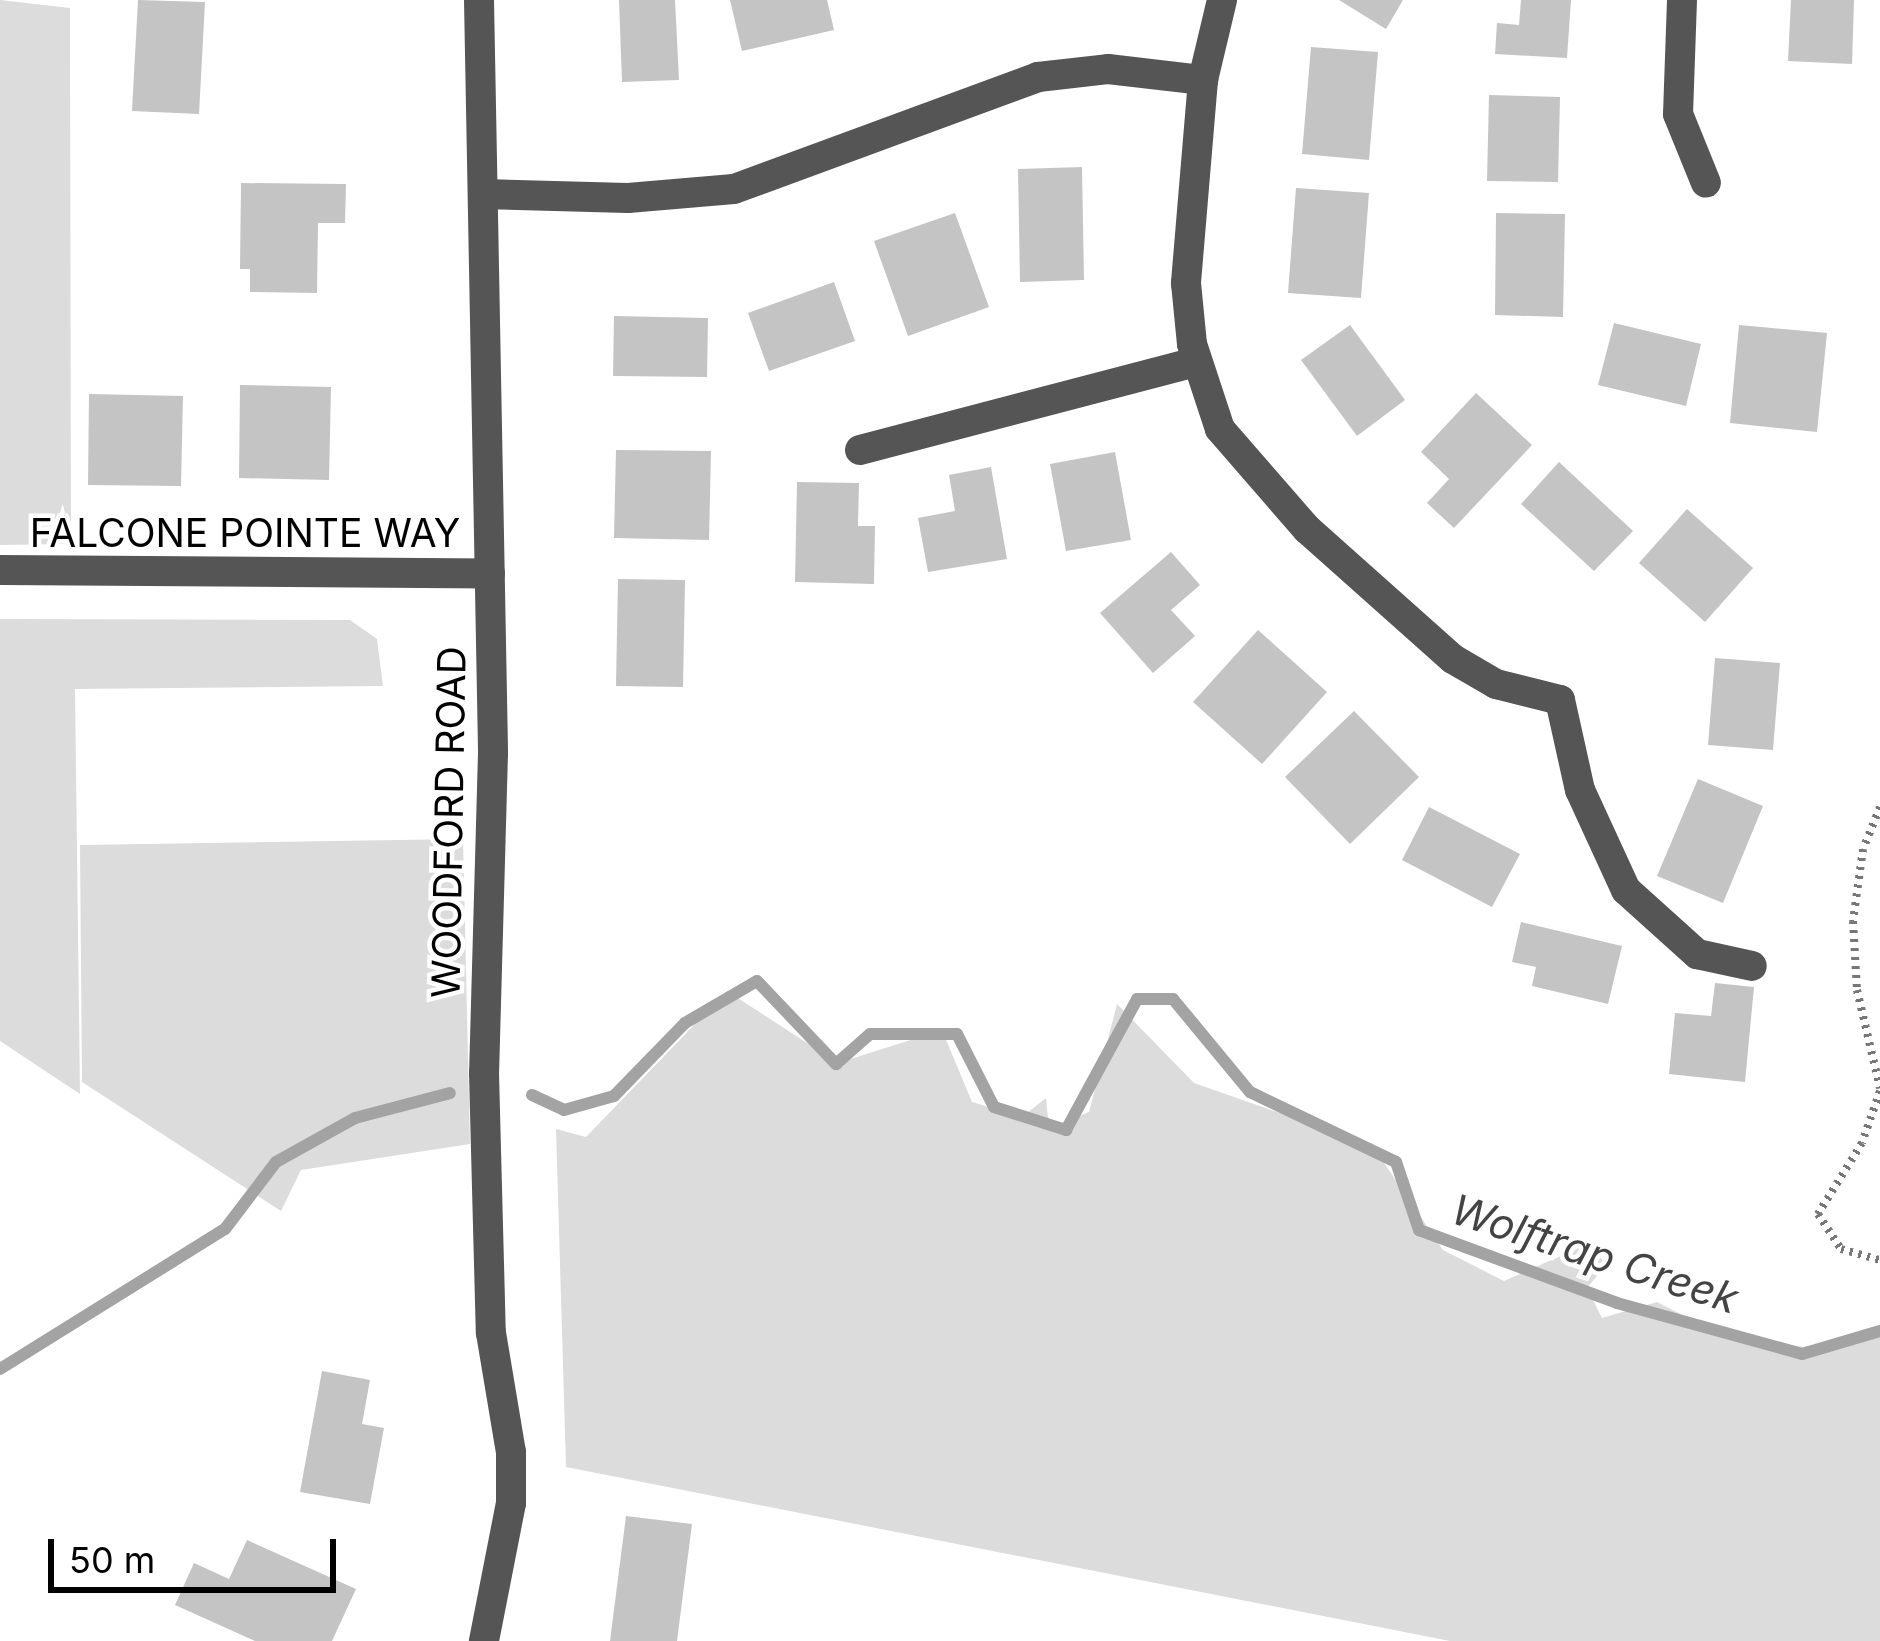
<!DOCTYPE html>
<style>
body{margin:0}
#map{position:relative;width:1880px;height:1641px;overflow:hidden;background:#fff;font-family:Inter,sans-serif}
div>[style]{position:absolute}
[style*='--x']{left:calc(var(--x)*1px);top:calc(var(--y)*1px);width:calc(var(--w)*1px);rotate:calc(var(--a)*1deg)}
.green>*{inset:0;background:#dcdcdc}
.stream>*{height:12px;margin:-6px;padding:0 6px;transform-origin:6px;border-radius:6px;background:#a3a3a3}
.building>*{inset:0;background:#c4c4c4}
.path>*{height:8px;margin-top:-4px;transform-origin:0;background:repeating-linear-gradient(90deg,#777 0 3px,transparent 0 9px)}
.minor>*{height:30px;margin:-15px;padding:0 15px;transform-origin:15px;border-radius:15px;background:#555}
span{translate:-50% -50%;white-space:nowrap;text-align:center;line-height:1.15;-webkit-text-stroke:9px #fff;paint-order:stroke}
.street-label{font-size:39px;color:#000}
.water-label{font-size:42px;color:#444;font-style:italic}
.scale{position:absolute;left:48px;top:1539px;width:288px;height:54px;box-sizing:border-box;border:6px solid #000;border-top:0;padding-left:15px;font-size:36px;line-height:42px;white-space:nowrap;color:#000;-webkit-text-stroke:9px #fff;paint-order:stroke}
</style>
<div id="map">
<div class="green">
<div style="clip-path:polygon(0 0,70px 8px,71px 544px,0 545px)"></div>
<div style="clip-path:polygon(0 619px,350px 620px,377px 639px,383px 686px,75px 689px,80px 1094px,0 1041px)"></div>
<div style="clip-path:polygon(463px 839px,470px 1144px,301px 1170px,281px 1211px,82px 1082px,80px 845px)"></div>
<div style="clip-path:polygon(727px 991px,838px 1063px,942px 1030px,972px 1102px,1022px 1117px,1046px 1098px,1049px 1128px,1089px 1112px,1117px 1004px,1194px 1083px,1372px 1145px,1443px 1250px,1504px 1281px,1590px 1243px,1606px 1265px,1587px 1288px,1602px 1318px,1657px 1302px,1716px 1332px,1803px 1347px,1880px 1332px,1880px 1641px,1450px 1641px,566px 1467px,556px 1129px,586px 1137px)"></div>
</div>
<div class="stream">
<div style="--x:532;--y:1095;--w:35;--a:25"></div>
<div style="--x:564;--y:1110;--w:52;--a:-15.6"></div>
<div style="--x:614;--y:1096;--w:102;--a:-45.8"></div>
<div style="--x:685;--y:1023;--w:83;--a:-30.3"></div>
<div style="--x:757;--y:981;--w:115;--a:46.4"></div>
<div style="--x:836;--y:1064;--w:45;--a:-41.4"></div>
<div style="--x:870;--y:1034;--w:87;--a:0"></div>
<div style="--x:957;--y:1034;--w:82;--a:63.1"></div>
<div style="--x:994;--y:1107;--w:76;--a:17.7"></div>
<div style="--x:1066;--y:1130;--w:149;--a:-61.5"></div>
<div style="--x:1137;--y:999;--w:36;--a:0"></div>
<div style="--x:1173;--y:999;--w:121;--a:50.4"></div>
<div style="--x:1250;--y:1092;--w:162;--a:25.6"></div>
<div style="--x:1396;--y:1162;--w:72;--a:71.3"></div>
<div style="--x:1419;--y:1230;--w:211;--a:20.2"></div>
<div style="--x:1617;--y:1303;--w:192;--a:15.4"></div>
<div style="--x:1802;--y:1354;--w:81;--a:-16.4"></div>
<div style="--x:0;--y:1369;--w:265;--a:-31.9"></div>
<div style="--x:225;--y:1229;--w:84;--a:-52.7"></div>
<div style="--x:276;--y:1162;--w:90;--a:-29.1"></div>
<div style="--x:355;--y:1118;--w:98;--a:-14.7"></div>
</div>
<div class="building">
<div style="clip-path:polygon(138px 0,205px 2px,199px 114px,132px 111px)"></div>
<div style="clip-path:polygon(619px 0,675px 0,679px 80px,622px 82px)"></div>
<div style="clip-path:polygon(730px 0,827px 0,834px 30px,742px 51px)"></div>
<div style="clip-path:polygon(1339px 0,1403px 0,1386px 29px)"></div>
<div style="clip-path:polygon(1521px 0,1571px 0,1567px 58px,1495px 54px,1497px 23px,1519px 25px)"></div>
<div style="clip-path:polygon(1791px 0,1854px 0,1852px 64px,1788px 61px)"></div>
<div style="clip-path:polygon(1311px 47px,1378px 52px,1369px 160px,1302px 154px)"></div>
<div style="clip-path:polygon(1489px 95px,1560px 97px,1558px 182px,1487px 181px)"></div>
<div style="clip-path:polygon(1082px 167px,1084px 280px,1020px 282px,1018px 169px)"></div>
<div style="clip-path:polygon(241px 183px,346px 184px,345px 223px,318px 223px,317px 293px,250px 292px,250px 269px,240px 269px)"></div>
<div style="clip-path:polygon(1296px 188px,1369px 193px,1361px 298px,1288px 293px)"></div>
<div style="clip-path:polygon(955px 213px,989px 307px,908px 336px,874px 241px)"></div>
<div style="clip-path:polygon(1496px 213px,1565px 214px,1563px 317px,1495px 315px)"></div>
<div style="clip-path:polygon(834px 282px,855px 341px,769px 371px,748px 313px)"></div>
<div style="clip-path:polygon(614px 316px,708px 318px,707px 377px,613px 376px)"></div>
<div style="clip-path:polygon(1614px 323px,1701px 344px,1686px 406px,1598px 385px)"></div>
<div style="clip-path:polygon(1350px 325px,1405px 400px,1357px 436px,1301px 360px)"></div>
<div style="clip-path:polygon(1739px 325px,1827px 333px,1817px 432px,1730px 423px)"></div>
<div style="clip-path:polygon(240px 385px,331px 387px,329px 480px,239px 478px)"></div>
<div style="clip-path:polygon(1476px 393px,1532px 445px,1454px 528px,1427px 503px,1449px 479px,1421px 452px)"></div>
<div style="clip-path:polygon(89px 394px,183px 396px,181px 486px,88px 485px)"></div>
<div style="clip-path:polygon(616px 450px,711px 451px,709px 540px,614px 538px)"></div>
<div style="clip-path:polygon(1115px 452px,1131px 540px,1066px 551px,1050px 464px)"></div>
<div style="clip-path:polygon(1559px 462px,1633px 531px,1594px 571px,1521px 504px)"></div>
<div style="clip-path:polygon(991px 467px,1007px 559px,928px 572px,918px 518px,955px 511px,949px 475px)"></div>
<div style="clip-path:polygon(797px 482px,859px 483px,858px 526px,875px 526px,874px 584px,795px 582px)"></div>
<div style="clip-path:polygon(1687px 509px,1753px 568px,1705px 622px,1639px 563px)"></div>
<div style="clip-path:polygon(1171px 552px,1200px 585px,1171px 610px,1195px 636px,1153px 673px,1100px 613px)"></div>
<div style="clip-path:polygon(618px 579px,685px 580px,683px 687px,616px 686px)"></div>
<div style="clip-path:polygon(1258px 630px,1327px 692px,1262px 764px,1193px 702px)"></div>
<div style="clip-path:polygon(1715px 658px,1780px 663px,1773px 750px,1708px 745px)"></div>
<div style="clip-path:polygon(1354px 711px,1419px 777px,1350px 844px,1285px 777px)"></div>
<div style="clip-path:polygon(1698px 779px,1763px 806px,1723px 903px,1657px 876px)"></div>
<div style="clip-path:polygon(1429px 807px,1520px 854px,1492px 907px,1402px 860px)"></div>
<div style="clip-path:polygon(1521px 922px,1622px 946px,1608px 1004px,1532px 986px,1536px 967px,1512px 962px)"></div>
<div style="clip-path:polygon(1715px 983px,1754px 987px,1745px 1082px,1669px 1074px,1675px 1013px,1711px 1016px)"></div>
<div style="clip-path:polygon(322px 1371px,370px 1380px,362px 1424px,384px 1428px,370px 1504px,300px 1492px)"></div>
<div style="clip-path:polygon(626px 1516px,692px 1524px,677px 1641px,610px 1641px)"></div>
<div style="clip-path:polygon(247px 1540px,356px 1589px,332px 1641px,255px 1641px,175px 1605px,194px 1563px,229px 1579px)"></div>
</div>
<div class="path">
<div style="--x:1880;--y:807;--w:45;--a:112"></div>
<div style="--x:1863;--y:849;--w:73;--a:97.9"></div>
<div style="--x:1853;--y:921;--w:69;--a:86.7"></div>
<div style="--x:1857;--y:990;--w:101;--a:76.8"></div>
<div style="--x:1880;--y:1091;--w:55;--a:109.1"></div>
<div style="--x:1862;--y:1143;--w:84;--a:121.8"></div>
<div style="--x:1818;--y:1214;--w:42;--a:56.7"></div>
<div style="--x:1841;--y:1249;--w:41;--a:15.8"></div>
</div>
<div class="minor">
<div style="--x:479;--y:0;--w:753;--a:88.93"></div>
<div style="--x:493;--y:753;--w:320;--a:91.6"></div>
<div style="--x:484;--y:1073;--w:260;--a:88.5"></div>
<div style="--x:491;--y:1333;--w:121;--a:80.5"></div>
<div style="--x:511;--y:1452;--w:51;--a:90"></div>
<div style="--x:511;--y:1503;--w:141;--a:101.1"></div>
<div style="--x:1222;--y:0;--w:82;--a:103.4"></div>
<div style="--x:1203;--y:80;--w:204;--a:94.8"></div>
<div style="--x:1186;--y:283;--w:61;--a:84.4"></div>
<div style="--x:1192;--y:344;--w:89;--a:71.8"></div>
<div style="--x:1220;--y:429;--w:133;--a:49"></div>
<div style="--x:1307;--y:529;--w:195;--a:41.7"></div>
<div style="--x:1453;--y:659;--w:50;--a:30.2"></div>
<div style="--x:1496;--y:684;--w:66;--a:14"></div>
<div style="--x:1560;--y:700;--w:92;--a:77.5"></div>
<div style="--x:1580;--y:790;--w:110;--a:65.3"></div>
<div style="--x:1626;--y:890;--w:96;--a:42"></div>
<div style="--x:1697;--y:954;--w:56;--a:12.3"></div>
<div style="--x:1682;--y:0;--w:114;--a:92"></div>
<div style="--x:1678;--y:114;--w:74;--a:67.9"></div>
<div style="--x:484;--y:194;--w:144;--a:1.6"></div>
<div style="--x:628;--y:198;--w:106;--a:-4.9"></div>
<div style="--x:734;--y:189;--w:324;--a:-20.2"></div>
<div style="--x:1038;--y:77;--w:70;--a:-6.5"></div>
<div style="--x:1108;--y:69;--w:96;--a:6.6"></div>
<div style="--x:860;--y:450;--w:347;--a:-14.7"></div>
<div style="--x:0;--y:570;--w:490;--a:0.4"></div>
</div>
<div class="street-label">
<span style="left:245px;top:533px">FALCONE POINTE WAY</span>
<span style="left:449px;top:822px;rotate:-89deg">WOODFORD ROAD</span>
</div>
<div class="water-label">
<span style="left:1595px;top:1254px;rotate:18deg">Wolftrap Creek</span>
</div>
<div class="scale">50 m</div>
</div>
